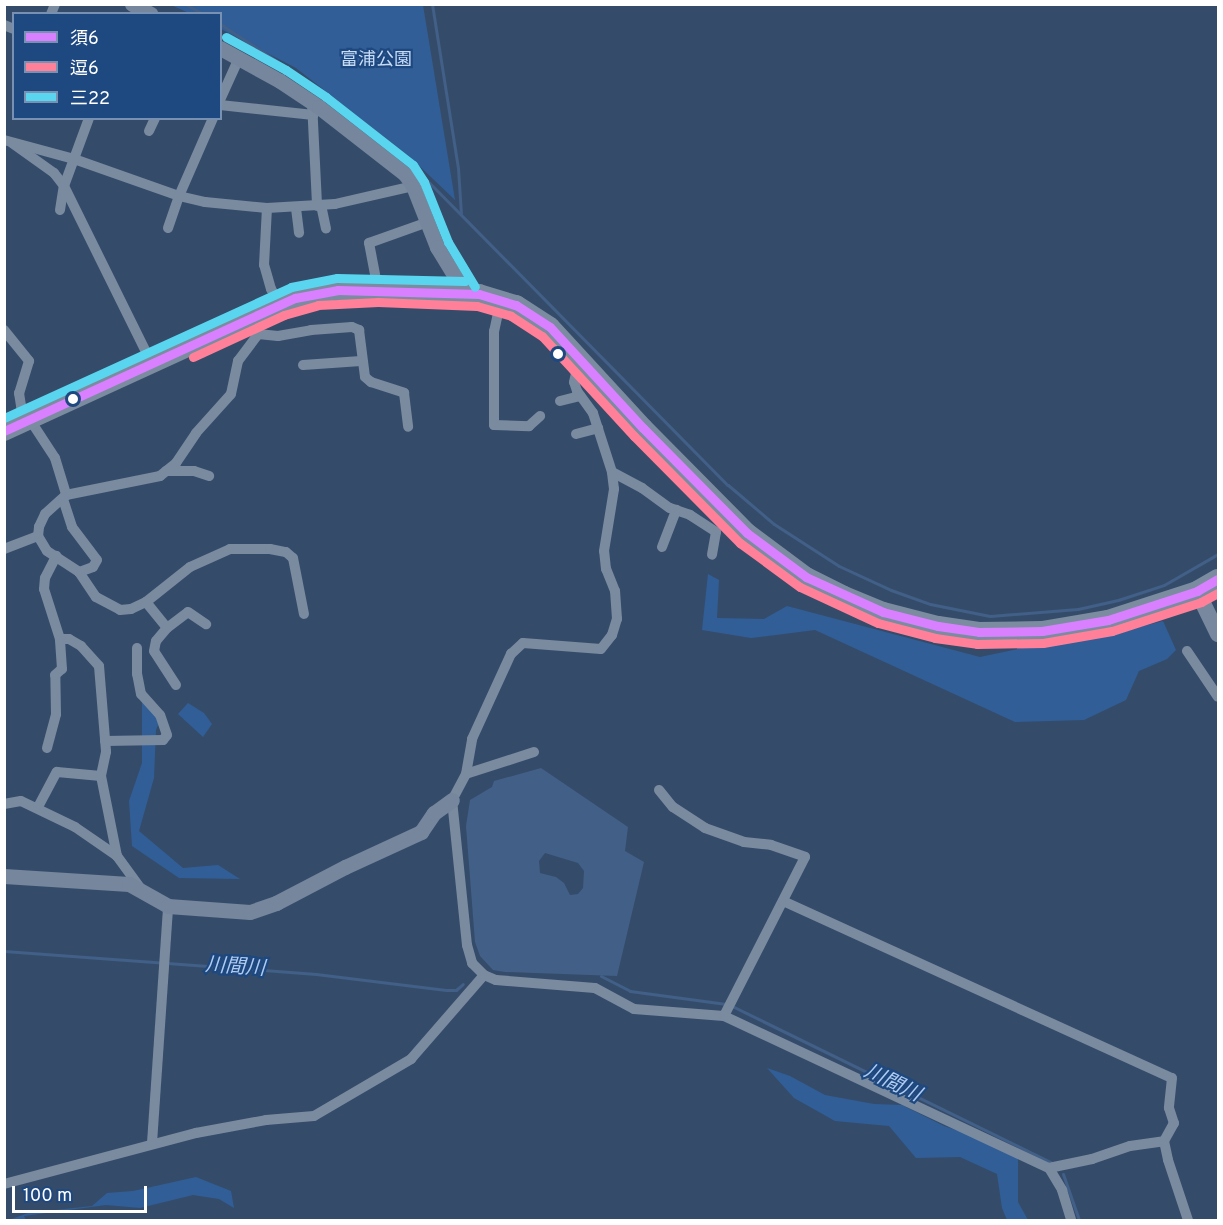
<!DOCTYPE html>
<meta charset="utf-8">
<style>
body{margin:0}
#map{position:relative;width:1223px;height:1225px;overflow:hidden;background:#344c6a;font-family:Overpass,"Noto Sans JP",sans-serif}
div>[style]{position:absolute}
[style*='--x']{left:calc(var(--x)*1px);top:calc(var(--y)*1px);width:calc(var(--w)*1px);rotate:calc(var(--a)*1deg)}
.green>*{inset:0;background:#315e97}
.water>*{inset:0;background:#415f87}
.stream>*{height:3px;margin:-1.5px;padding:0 1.5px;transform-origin:1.5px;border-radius:1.5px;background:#415f87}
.street>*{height:10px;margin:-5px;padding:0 5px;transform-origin:5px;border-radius:5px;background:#7a8ba0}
.secondary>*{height:15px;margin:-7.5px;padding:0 7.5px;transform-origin:7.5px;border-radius:7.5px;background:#75869d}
.primary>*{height:16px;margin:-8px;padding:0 8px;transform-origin:8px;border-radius:8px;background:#78889e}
.highway>*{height:20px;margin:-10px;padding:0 10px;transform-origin:10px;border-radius:10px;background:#7b8ca0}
.bus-1>*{height:9px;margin:-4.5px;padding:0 4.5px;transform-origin:4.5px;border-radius:4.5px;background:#d880ff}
.bus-2>*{height:9px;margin:-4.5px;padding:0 4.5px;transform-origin:4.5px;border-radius:4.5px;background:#ff8098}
.bus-3>*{height:9px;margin:-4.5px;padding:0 4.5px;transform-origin:4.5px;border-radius:4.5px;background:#5ad5f0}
.dots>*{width:16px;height:16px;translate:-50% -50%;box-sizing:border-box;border:3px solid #1e4880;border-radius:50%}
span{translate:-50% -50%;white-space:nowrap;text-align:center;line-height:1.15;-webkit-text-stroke:4.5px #1e4880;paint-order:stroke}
.park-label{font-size:18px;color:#c6dcf6}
.water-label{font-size:20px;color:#aecbf0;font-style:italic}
.frame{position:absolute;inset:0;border:6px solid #fff;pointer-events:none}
.legend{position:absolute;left:12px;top:12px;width:210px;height:108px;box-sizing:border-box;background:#1e4880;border:2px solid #7891b3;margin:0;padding:8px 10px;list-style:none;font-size:18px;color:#fff}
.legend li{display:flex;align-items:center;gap:12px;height:30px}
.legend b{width:30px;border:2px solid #7891b3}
.scale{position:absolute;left:12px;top:1186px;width:135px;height:27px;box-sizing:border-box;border:3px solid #fff;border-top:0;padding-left:8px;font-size:18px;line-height:21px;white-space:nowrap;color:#fff;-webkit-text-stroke:4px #1e4880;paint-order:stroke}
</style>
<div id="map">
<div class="green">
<div style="clip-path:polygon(171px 5px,423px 5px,455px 200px,410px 157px,296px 68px,221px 29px,220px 14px,189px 13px)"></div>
<div style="clip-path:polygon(708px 574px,719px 580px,717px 618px,764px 619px,787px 606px,980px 657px,1060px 640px,1100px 637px,1163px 621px,1176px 650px,1167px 659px,1139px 671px,1126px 700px,1084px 720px,1015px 722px,815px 630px,751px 638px,702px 630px)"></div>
<div style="clip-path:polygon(142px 701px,160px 720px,156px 730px,154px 778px,139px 831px,183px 868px,218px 865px,240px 879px,179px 878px,132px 846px,129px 801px,142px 763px)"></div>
<div style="clip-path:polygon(188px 703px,204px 713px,212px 724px,203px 737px,178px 714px)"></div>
<div style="clip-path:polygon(767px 1068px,790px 1076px,825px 1095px,874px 1104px,902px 1105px,944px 1126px,992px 1142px,1018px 1158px,1018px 1202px,1028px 1220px,1007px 1220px,1002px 1208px,997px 1174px,960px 1157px,916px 1158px,889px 1126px,835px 1121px,794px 1098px)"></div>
<div style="clip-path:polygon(196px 1177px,231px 1191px,234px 1208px,219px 1199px,193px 1195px,140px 1208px,106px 1205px,24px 1216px,26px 1220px,9px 1220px,28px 1213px,92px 1206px,107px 1193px,133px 1191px)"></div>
</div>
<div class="water">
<div style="clip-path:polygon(evenodd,541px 768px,628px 827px,625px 851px,644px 862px,617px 976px,505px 972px,493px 970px,480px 956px,475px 942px,466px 826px,470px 800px,492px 787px,494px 781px,541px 768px,545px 853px,578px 863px,584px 871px,583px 888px,578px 894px,570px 895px,564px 883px,556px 877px,540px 873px,539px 861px,545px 853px)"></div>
</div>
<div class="stream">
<div style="--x:185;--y:4;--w:21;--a:29"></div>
<div style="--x:432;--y:4;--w:166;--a:81"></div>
<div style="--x:458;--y:168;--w:46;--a:86.3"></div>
<div style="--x:220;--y:24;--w:86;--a:33.1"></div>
<div style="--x:292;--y:71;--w:140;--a:37.4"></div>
<div style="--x:403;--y:156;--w:462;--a:45.4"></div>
<div style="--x:728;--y:485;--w:60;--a:40.3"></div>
<div style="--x:774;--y:524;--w:77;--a:32.9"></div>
<div style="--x:839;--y:566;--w:57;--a:24.8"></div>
<div style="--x:891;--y:590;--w:41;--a:19.7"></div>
<div style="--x:930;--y:604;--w:61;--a:11.3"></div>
<div style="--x:990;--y:616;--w:88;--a:-4.5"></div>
<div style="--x:1078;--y:609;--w:41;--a:-12.7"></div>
<div style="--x:1118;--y:600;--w:48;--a:-18.1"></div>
<div style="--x:1164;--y:585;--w:62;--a:-29.9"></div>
<div style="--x:4;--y:951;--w:313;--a:4.2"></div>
<div style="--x:316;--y:974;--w:131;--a:7"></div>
<div style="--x:446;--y:990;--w:10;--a:0"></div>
<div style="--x:456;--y:990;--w:9;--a:-41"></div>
<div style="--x:601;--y:976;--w:33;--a:27"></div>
<div style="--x:630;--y:991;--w:97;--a:7.7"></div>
<div style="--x:734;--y:1007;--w:353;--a:26.1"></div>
<div style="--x:1063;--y:1174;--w:49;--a:70.8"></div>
</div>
<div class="street">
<div style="--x:51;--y:14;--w:11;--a:-68"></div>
<div style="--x:4;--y:25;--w:11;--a:22"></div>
<div style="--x:220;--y:100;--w:46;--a:-65.7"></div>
<div style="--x:312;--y:102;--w:104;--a:87.2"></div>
<div style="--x:220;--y:105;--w:94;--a:6.1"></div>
<div style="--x:149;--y:131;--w:14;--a:-65"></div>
<div style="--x:4;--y:140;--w:73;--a:15.2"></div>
<div style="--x:74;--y:159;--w:111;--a:19.4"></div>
<div style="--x:179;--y:196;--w:27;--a:13"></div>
<div style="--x:205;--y:202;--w:62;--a:5.5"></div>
<div style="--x:12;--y:143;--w:52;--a:35.5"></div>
<div style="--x:54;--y:173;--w:16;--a:52"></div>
<div style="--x:64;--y:186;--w:199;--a:63.7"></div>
<div style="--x:321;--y:205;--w:24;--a:78"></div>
<div style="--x:296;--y:208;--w:25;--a:83"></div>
<div style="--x:60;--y:210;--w:24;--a:-81"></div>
<div style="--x:64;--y:186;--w:72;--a:-69.8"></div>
<div style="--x:168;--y:228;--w:34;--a:-71"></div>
<div style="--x:179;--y:196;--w:85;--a:-66.4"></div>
<div style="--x:378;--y:290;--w:48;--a:-100.8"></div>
<div style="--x:369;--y:243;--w:63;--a:-19.6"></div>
<div style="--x:501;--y:299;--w:33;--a:102"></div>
<div style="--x:494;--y:331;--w:94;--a:90"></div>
<div style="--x:494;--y:425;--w:35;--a:2"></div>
<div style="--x:529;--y:426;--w:15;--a:-42"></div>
<div style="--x:280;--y:304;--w:17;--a:-121"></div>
<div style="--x:271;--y:289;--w:25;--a:-106"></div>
<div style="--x:264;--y:265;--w:57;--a:-87"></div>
<div style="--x:267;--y:208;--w:68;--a:-3.4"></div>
<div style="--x:335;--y:204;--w:80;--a:-13"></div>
<div style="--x:4;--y:330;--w:40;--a:51"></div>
<div style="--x:29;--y:361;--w:34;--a:107"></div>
<div style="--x:19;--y:393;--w:13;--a:81"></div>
<div style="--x:21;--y:406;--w:62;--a:56.8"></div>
<div style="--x:55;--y:458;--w:39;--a:73"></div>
<div style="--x:66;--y:495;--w:28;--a:138"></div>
<div style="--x:45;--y:514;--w:14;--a:115"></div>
<div style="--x:39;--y:527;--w:9;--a:96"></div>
<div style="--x:38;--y:536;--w:17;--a:59"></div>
<div style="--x:47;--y:551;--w:38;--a:33"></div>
<div style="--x:79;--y:572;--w:30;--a:56"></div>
<div style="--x:96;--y:597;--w:27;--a:28"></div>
<div style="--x:120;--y:610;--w:11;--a:-5"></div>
<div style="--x:131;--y:609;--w:17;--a:-25"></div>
<div style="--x:146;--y:602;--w:56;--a:-38.5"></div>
<div style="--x:190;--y:567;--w:44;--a:-24.2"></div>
<div style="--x:230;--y:549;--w:40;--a:0"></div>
<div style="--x:270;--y:549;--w:16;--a:11"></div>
<div style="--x:286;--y:552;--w:9;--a:41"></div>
<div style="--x:293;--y:558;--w:57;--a:78.9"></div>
<div style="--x:258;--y:334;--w:20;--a:6"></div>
<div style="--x:278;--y:336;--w:34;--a:-10"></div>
<div style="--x:311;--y:330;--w:41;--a:-4.2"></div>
<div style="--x:352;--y:327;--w:8;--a:23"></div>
<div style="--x:359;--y:330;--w:47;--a:82.7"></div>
<div style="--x:365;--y:377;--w:8;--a:40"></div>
<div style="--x:371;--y:382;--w:35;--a:18"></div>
<div style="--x:404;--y:393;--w:34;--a:83"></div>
<div style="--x:303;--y:365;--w:58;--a:-3.9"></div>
<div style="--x:560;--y:401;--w:21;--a:-14"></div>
<div style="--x:576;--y:434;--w:23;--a:-15"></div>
<div style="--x:166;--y:471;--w:28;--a:0"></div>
<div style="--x:194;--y:471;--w:16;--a:18"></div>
<div style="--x:612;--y:472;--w:34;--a:28"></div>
<div style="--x:642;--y:488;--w:34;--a:36"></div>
<div style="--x:670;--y:508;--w:21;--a:19"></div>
<div style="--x:690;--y:515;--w:31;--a:33"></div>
<div style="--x:716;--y:532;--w:23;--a:100"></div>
<div style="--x:66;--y:495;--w:96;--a:-11.4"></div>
<div style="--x:160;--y:476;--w:21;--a:-39"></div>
<div style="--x:176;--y:463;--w:36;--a:-56"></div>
<div style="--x:196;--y:433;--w:52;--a:-48.1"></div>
<div style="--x:231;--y:394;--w:34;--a:-78"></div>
<div style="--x:238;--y:361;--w:34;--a:-53"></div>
<div style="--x:258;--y:334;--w:19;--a:-96"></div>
<div style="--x:63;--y:499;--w:29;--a:72"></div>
<div style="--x:72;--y:527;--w:41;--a:52.9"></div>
<div style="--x:97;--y:560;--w:8;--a:120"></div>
<div style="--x:93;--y:567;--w:15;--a:160"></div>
<div style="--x:662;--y:547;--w:40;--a:-69"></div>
<div style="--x:4;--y:549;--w:36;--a:-21"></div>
<div style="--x:146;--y:602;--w:33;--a:51"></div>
<div style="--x:60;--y:639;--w:9;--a:0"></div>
<div style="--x:69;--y:639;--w:14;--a:30"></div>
<div style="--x:81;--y:646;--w:27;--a:48"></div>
<div style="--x:99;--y:666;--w:86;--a:85.3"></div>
<div style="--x:106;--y:752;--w:25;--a:102"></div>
<div style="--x:101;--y:776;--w:82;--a:78.7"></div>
<div style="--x:1187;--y:651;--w:55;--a:56"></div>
<div style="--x:176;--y:685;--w:40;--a:-122.9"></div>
<div style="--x:154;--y:651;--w:10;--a:-79"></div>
<div style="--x:156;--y:641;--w:17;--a:-50"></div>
<div style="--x:167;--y:628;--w:26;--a:-37"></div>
<div style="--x:188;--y:612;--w:22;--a:34"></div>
<div style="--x:105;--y:741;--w:58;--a:-1"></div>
<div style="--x:163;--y:740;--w:6;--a:-51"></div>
<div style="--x:167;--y:735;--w:21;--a:-109"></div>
<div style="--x:160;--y:715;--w:28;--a:-132"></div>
<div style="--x:141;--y:694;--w:20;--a:-101"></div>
<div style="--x:137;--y:674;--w:26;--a:-90"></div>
<div style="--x:47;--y:748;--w:35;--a:-75"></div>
<div style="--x:56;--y:714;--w:39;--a:-91"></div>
<div style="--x:55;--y:675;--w:9;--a:-41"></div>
<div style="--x:62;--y:669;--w:30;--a:-94"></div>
<div style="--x:60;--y:639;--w:52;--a:-107.7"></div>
<div style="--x:44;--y:589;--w:11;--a:-85"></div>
<div style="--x:45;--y:578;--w:25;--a:-63"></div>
<div style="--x:534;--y:752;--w:71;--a:162.1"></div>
<div style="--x:466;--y:774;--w:30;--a:118"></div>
<div style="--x:452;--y:800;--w:146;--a:84.1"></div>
<div style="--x:467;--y:945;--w:19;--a:74"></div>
<div style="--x:472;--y:963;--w:17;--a:45"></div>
<div style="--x:484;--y:975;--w:13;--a:23"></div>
<div style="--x:496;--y:980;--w:99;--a:4.6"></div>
<div style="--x:595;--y:988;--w:44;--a:28.3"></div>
<div style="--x:634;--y:1009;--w:90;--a:4.4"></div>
<div style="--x:724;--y:1016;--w:359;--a:25.1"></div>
<div style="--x:1049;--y:1168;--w:44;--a:-11.8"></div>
<div style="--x:1092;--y:1159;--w:40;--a:-18.9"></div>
<div style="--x:1130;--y:1146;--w:34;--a:-8"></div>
<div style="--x:466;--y:774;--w:36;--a:-80"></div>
<div style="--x:472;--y:739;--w:94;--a:-65.4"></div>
<div style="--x:511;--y:654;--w:16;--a:-43"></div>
<div style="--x:523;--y:643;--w:78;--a:4.4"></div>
<div style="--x:601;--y:649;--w:18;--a:-52"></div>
<div style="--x:612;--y:635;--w:17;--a:-73"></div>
<div style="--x:617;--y:619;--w:28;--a:-94"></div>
<div style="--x:615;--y:591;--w:24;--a:-112"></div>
<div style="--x:606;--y:569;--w:18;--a:-96"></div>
<div style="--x:604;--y:551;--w:63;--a:-80.8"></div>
<div style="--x:614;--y:489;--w:17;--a:-97"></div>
<div style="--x:612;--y:472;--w:62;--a:-107.9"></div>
<div style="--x:593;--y:413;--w:27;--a:-126"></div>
<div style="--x:577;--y:391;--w:9;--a:-108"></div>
<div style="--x:574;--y:382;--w:9;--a:-77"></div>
<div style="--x:576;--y:373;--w:13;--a:-51"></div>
<div style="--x:659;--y:790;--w:22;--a:51"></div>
<div style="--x:673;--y:807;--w:38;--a:33"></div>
<div style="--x:705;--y:828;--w:41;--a:19.7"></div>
<div style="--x:744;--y:842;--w:27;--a:6"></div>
<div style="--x:771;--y:845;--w:36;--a:19"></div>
<div style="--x:805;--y:857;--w:178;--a:117"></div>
<div style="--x:4;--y:804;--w:17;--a:-10"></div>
<div style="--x:21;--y:801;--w:60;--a:25.7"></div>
<div style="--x:75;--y:827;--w:51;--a:34.6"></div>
<div style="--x:117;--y:856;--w:39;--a:54"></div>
<div style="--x:38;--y:807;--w:40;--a:-62"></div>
<div style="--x:57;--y:772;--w:44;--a:5.2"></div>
<div style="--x:783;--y:901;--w:427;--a:24.5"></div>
<div style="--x:1172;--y:1078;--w:30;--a:96"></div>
<div style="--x:1169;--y:1108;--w:16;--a:72"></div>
<div style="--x:1174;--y:1123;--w:21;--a:119"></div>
<div style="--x:1164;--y:1141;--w:19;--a:78"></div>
<div style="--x:1168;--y:1160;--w:63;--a:71.6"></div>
<div style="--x:152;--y:1143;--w:238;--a:-86.1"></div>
<div style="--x:1049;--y:1168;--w:26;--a:59"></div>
<div style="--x:1062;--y:1190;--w:31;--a:73"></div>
<div style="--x:4;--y:1184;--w:199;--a:-14.9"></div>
<div style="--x:196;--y:1133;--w:71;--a:-10.5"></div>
<div style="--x:266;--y:1120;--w:48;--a:-4.8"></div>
<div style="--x:314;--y:1116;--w:113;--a:-30.4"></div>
<div style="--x:411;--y:1059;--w:111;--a:-49"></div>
</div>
<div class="secondary">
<div style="--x:132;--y:4;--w:21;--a:28"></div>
<div style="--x:220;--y:48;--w:68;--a:28.8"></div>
<div style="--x:280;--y:81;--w:47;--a:33.7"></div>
<div style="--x:319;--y:107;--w:109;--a:37.9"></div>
<div style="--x:405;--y:174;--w:14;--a:56"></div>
<div style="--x:413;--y:186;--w:66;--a:68.5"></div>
<div style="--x:437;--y:247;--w:54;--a:58.7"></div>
<div style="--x:4;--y:876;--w:125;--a:3.7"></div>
<div style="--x:129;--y:884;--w:45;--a:29.4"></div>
<div style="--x:168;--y:906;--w:82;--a:4.2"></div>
<div style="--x:250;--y:912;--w:28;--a:-19"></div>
<div style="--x:276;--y:903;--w:78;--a:-27.6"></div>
<div style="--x:345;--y:867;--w:84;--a:-24.7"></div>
<div style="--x:421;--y:832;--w:23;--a:-56"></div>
<div style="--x:434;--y:813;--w:22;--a:-36"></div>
</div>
<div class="primary">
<div style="--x:1197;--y:591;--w:48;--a:64"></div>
</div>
<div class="highway">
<div style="--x:4;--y:431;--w:320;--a:-24.6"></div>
<div style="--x:295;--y:298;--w:44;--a:-10.5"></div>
<div style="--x:338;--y:290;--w:141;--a:1.6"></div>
<div style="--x:479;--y:294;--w:39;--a:17"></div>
<div style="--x:516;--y:305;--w:40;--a:32.9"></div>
<div style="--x:550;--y:327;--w:137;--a:47.4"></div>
<div style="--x:643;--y:428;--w:148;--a:45.3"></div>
<div style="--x:747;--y:533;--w:74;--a:36.7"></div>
<div style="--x:806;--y:577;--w:42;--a:26.6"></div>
<div style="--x:844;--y:596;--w:42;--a:22.3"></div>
<div style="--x:883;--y:612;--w:57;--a:14.3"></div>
<div style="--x:938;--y:626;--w:41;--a:8.3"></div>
<div style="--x:979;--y:632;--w:63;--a:-0.9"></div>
<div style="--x:1042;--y:631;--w:67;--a:-9.5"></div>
<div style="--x:1108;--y:620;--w:94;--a:-18"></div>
<div style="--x:1197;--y:591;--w:24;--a:-30"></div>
</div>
<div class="bus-1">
<div style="--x:4;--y:431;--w:320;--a:-24.6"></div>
<div style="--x:295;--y:298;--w:44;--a:-10.5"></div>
<div style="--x:338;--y:290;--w:141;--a:1.6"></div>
<div style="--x:479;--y:294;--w:39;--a:17"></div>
<div style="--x:516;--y:305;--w:40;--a:32.9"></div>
<div style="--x:550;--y:327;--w:137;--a:47.4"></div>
<div style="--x:643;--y:428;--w:148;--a:45.3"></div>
<div style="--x:747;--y:533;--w:74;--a:36.7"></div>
<div style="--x:806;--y:577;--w:85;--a:24.4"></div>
<div style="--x:883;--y:612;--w:57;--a:14.3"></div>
<div style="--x:938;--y:626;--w:41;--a:8.3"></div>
<div style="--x:979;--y:632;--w:63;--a:-0.9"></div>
<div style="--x:1042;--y:631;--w:67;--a:-9.5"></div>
<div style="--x:1108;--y:620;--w:94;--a:-18"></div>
<div style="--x:1197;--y:591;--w:24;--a:-30"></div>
</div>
<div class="bus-2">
<div style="--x:193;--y:357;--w:100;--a:-24.8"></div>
<div style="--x:284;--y:315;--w:35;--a:-16"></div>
<div style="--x:318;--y:305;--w:60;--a:-2.9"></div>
<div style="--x:378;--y:302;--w:99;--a:2.3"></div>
<div style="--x:477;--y:306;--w:35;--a:16"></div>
<div style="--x:511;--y:316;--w:37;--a:33"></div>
<div style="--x:542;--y:336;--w:136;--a:47.4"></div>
<div style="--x:634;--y:436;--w:151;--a:45.3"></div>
<div style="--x:740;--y:543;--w:74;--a:36.3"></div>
<div style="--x:800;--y:587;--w:86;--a:24.8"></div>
<div style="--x:878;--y:623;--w:59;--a:14.7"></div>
<div style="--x:935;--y:638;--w:42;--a:8.1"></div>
<div style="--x:977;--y:644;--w:66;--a:-0.9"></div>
<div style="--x:1043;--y:643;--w:70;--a:-9.9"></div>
<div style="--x:1112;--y:631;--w:94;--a:-18"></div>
<div style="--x:1201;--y:602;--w:19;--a:-28"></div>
</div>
<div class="bus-3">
<div style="--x:226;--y:37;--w:68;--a:28.8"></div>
<div style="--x:286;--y:70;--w:48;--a:34"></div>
<div style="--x:326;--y:97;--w:110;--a:38"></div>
<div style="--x:413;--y:165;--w:20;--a:57"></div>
<div style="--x:424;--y:182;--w:65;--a:68.2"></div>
<div style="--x:448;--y:242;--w:52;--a:59"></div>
<div style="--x:4;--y:418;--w:315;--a:-24.5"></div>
<div style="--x:291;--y:287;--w:47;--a:-11.1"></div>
<div style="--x:337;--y:278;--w:128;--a:1.3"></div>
</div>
<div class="dots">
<div style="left:558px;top:354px;background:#fff"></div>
<div style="left:73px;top:399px;background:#fff"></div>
</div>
<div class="park-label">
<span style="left:376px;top:61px">富浦公園</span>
</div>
<div class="water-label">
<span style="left:235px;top:968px;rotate:4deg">川間川</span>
<span style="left:892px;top:1084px;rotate:26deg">川間川</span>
</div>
<div class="frame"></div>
<ul class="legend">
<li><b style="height:8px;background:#d880ff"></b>須6</li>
<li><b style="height:8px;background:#ff8098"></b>逗6</li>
<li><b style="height:8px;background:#5ad5f0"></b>三22</li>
</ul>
<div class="scale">100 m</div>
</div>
